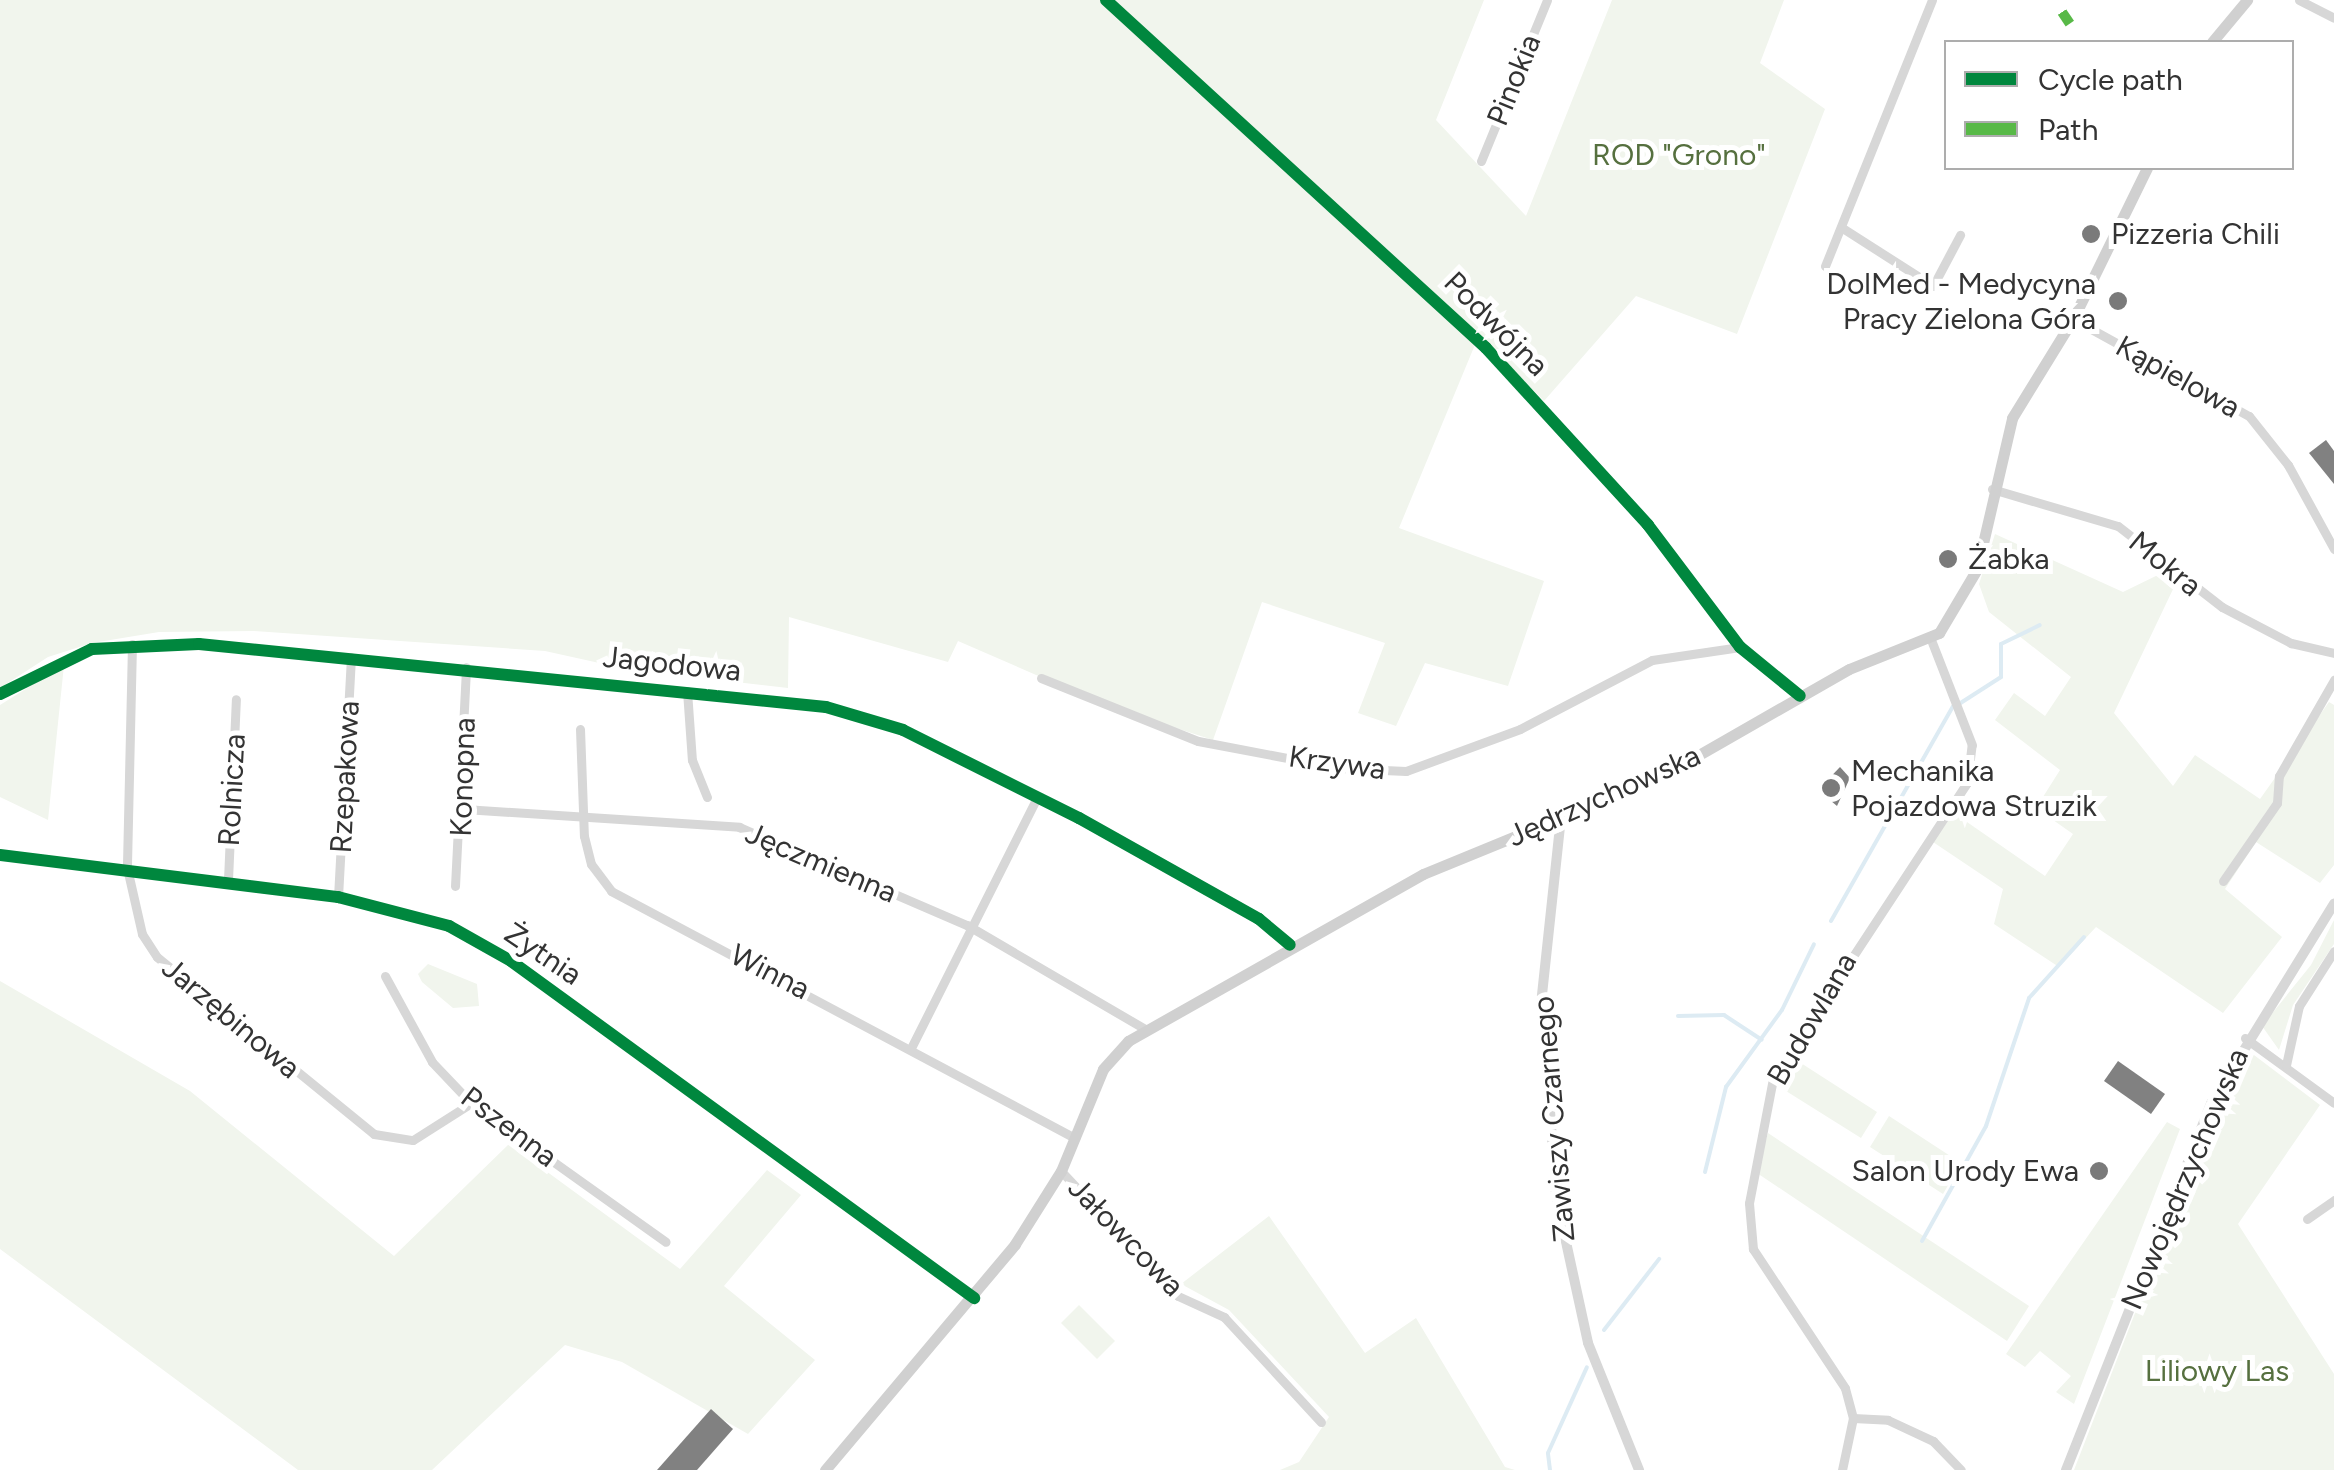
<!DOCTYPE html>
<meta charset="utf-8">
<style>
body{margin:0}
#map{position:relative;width:2334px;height:1470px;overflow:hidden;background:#fff;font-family:Figtree,sans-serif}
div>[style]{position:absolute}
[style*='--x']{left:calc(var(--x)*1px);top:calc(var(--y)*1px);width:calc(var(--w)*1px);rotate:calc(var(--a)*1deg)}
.green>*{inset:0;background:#f1f5ed}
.stream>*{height:4px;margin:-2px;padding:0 2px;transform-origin:2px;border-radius:2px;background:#ddebf3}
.building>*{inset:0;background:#818181}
.minor>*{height:9px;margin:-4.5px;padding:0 4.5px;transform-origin:4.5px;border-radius:4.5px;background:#d7d7d7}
.tertiary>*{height:10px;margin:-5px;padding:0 5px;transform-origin:5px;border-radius:5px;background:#d7d7d7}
.secondary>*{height:11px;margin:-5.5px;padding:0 5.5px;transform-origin:5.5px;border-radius:5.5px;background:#d0d0d0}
.quiet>*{height:10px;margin-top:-5px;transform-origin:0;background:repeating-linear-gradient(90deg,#58b947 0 20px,transparent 0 30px)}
.cycleway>*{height:12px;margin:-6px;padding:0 6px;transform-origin:6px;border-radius:6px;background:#00873e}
.dots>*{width:28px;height:28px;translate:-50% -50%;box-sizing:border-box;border:5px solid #fff;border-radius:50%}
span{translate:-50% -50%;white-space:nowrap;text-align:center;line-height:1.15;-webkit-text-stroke:10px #fff;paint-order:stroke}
.street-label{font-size:30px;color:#333}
.park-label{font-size:30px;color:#56703f}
.poi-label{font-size:30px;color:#333}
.left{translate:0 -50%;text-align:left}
.right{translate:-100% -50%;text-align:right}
.legend{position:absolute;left:1944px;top:40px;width:350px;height:130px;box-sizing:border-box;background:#fff;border:2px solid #adadad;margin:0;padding:12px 18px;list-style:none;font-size:30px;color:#333}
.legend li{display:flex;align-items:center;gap:20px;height:50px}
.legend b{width:50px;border:2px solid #adadad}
</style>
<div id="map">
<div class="green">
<div style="clip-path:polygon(0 0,1484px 0,1436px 120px,1526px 216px,1612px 0,1784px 0,1760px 63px,1825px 109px,1737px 334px,1636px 296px,1544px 401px,1479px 335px,1399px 528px,1544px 581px,1508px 686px,1425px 663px,1396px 726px,1358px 713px,1385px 643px,1262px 602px,1213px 740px,1105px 705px,958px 641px,948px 662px,789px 617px,788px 688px,631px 670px,545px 651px,254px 631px,159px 632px,92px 643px,48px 657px,0 688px)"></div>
<div style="clip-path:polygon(1995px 534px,2123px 592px,2162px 573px,2175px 585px,2114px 713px,2173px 786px,2195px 755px,2260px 799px,2329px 702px,2334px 705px,2334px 865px,2320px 883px,2256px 842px,2225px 889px,2282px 937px,2223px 1013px,2096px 927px,2059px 967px,1994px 924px,2003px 889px,1933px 842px,1954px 813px,2045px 876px,2073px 834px,2036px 808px,2060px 770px,1995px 720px,2014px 693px,2045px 716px,2071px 677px,1989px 612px,1979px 584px)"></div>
<div style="clip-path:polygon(64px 665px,48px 820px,0 797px,0 705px)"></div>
<div style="clip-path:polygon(2334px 920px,2334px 944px,2293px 1005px,2279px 1050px,2262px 1026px,2311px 965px)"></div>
<div style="clip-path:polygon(428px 964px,477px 984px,479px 1006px,453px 1008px,422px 982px,418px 974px)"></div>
<div style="clip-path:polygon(0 981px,190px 1091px,394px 1256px,509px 1144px,680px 1269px,767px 1170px,801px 1195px,724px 1286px,815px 1360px,748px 1434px,622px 1362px,565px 1345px,432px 1470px,298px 1470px,0 1249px)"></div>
<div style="clip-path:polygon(2250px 1052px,2320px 1105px,2238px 1224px,2334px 1374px,2334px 1470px,2074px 1470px,2205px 1133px)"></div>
<div style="clip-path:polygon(1790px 1056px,1877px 1112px,1861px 1138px,1778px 1086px)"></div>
<div style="clip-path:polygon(1889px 1116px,1961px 1163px,1943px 1194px,1870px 1147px)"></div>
<div style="clip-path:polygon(2167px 1122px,2180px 1129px,2074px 1404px,2056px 1392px,2071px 1376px,2040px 1351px,2025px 1367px,2006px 1354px)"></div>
<div style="clip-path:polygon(1768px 1133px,2029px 1306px,2007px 1341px,1757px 1173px)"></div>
<div style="clip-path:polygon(1269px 1216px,1365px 1353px,1416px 1318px,1505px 1467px,1515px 1470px,1280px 1470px,1299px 1462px,1329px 1417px,1229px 1310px,1181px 1284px)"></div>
<div style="clip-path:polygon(1079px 1305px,1115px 1341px,1097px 1359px,1061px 1323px)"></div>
</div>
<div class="stream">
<div style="--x:1959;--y:704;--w:50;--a:-32.7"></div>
<div style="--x:2001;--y:677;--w:33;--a:-90"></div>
<div style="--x:2001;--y:644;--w:43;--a:-26"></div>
<div style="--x:1831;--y:921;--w:247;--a:-60.4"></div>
<div style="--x:1678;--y:1016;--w:46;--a:-1.2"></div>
<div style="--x:1724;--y:1015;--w:45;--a:33.3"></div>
<div style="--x:1705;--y:1172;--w:88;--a:-76.1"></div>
<div style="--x:1726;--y:1087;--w:95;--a:-54"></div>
<div style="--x:1782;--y:1010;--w:73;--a:-64.1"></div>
<div style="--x:1922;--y:1241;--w:132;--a:-60.9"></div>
<div style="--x:1986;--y:1126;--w:135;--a:-71.4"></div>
<div style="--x:2029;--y:998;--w:82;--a:-48"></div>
<div style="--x:1604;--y:1330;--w:90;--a:-52.2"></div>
<div style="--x:1550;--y:1470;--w:17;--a:-97"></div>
<div style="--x:1548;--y:1453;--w:94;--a:-65.6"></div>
</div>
<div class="building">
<div style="clip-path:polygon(2326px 440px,2334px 451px,2334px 484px,2309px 453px)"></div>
<div style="clip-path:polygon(1840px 767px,1850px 778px,1837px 806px,1818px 790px)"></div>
<div style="clip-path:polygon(2118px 1061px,2165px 1094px,2151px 1114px,2104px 1081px)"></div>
<div style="clip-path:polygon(711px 1409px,733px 1429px,697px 1470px,657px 1470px)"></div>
</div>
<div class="minor">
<div style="--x:1106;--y:0;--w:515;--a:42.48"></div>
<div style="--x:1486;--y:348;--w:240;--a:47.5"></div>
<div style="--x:1648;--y:525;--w:153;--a:53"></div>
<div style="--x:1740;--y:647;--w:77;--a:39.2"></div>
<div style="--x:2299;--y:0;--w:39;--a:27"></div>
<div style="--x:1481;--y:161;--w:174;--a:-67.7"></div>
<div style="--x:1844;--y:229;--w:106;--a:32.6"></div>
<div style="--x:1933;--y:286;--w:58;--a:-62.1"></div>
<div style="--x:1825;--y:266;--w:287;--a:-68.1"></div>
<div style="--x:2073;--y:319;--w:201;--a:28.9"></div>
<div style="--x:2249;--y:416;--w:63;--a:51.5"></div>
<div style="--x:2288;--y:465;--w:96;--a:61.3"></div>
<div style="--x:1992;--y:489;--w:131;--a:16.4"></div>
<div style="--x:2118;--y:526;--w:132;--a:37.9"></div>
<div style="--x:2222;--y:607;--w:78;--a:27.6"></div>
<div style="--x:2291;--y:643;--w:44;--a:13.1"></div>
<div style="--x:132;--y:644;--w:224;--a:91.3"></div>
<div style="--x:127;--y:868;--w:68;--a:77.2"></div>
<div style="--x:142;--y:934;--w:27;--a:57"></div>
<div style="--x:157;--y:957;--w:280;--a:39.2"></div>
<div style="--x:374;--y:1134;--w:39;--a:9"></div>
<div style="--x:413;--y:1140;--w:69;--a:-32.5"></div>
<div style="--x:1041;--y:678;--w:169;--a:21.9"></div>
<div style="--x:1198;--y:741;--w:144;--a:10.8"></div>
<div style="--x:1339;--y:768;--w:67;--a:2.6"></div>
<div style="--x:1406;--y:771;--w:121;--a:-20.2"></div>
<div style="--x:1520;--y:729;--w:149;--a:-27.6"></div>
<div style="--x:1652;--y:660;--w:89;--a:-8.4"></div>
<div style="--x:687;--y:691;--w:69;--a:85.9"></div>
<div style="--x:692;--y:760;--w:40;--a:68"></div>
<div style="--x:0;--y:694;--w:102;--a:-26.1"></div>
<div style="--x:92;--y:649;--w:107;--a:-2.7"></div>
<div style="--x:199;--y:644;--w:630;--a:5.74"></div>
<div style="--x:826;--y:707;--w:80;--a:16.6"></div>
<div style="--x:903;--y:730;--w:197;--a:26.6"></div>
<div style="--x:1079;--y:818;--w:206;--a:29.3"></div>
<div style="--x:1259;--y:919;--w:40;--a:40"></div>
<div style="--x:580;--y:729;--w:107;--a:87.9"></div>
<div style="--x:584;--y:836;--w:29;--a:76"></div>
<div style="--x:591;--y:864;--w:34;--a:53"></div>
<div style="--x:611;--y:891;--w:526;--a:28.03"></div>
<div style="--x:464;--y:809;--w:276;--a:3.7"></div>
<div style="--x:739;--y:827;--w:248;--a:23.3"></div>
<div style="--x:967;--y:925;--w:206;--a:30.3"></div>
<div style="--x:0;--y:855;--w:341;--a:7.1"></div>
<div style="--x:338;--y:897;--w:115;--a:14.6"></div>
<div style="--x:449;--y:926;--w:71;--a:29.4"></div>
<div style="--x:511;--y:961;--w:573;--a:36.05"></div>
<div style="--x:228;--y:880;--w:181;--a:-87.5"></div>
<div style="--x:2223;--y:881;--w:95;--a:-55.3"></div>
<div style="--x:2277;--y:803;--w:27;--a:-86"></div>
<div style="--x:2279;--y:776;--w:111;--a:-60.2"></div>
<div style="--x:455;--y:886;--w:219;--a:-87.1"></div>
<div style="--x:338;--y:897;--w:240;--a:-86.9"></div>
<div style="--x:385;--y:976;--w:98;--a:61.3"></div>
<div style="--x:432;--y:1062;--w:57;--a:46.4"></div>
<div style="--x:471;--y:1103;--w:239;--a:35.5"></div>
<div style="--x:2245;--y:1038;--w:110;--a:36.1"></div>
<div style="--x:912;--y:1046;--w:279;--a:-63.3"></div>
<div style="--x:2286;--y:1065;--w:60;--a:-77.6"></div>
<div style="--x:2299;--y:1006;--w:65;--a:-57.5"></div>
<div style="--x:1061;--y:1171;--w:171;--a:46.9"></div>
<div style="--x:1178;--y:1296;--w:51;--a:24.5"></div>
<div style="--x:1224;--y:1317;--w:143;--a:47.3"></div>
<div style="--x:2307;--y:1219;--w:33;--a:-35"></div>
<div style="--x:1853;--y:1418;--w:35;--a:3"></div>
<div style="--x:1888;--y:1420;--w:50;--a:25"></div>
<div style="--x:1933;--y:1441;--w:40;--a:46"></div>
<div style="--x:1842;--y:1470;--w:53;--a:-78.1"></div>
<div style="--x:1853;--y:1418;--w:31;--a:-105"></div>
<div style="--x:1845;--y:1388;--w:167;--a:-123.5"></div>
<div style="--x:1753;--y:1249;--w:46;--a:-95"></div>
<div style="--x:1749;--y:1203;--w:127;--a:-79.1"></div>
<div style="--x:1773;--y:1078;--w:353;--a:-56.7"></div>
<div style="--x:1967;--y:783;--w:38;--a:-83"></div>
<div style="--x:1972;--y:745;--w:113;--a:-111.3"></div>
</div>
<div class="tertiary">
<div style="--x:1561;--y:817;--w:180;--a:96.1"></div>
<div style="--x:1542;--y:996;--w:200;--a:86"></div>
<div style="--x:1556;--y:1196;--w:150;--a:77.7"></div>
<div style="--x:1588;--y:1343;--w:137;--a:68.1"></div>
<div style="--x:2066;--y:1470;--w:396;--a:-68.4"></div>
<div style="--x:2212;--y:1102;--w:233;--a:-58.4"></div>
</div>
<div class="secondary">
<div style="--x:2212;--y:42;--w:55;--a:-50.2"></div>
<div style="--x:825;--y:1470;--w:295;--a:-49.9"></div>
<div style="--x:1015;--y:1244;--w:86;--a:-57.8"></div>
<div style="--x:1061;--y:1171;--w:110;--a:-67.6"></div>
<div style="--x:1103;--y:1069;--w:38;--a:-48"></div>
<div style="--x:1128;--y:1041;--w:339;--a:-29.5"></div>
<div style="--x:1423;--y:874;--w:258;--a:-22.3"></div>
<div style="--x:1662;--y:776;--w:215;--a:-29.8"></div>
<div style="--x:1849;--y:669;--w:97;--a:-21.8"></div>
<div style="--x:1939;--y:633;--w:74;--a:-59.3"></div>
<div style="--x:1977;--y:569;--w:155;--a:-76.9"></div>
<div style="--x:2012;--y:418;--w:116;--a:-58.4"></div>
<div style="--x:2073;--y:319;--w:168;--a:-63.9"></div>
</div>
<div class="quiet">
<div style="--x:2062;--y:12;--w:14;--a:56"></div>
</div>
<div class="cycleway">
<div style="--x:1106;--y:0;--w:515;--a:42.48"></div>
<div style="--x:1486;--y:348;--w:240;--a:47.5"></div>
<div style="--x:1648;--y:525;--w:153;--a:53"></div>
<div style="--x:1740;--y:647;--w:77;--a:39.2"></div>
<div style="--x:0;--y:694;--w:102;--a:-26.1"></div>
<div style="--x:92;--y:649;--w:107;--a:-2.7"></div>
<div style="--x:199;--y:644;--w:630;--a:5.74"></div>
<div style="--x:826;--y:707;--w:80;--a:16.6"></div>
<div style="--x:903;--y:730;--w:197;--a:26.6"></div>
<div style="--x:1079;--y:818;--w:206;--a:29.3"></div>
<div style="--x:1259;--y:919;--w:40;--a:40"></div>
<div style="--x:0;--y:855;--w:341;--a:7.1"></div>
<div style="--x:338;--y:897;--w:115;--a:14.6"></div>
<div style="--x:449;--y:926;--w:71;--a:29.4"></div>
<div style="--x:511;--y:961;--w:573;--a:36.05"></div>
</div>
<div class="dots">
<div style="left:2091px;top:234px;background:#7a7a7a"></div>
<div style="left:2118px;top:301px;background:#7a7a7a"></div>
<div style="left:1948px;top:559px;background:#7a7a7a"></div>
<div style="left:1831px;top:788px;background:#7a7a7a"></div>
<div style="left:2099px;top:1171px;background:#7a7a7a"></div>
</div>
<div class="street-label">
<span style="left:1514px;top:80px;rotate:-68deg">Pinokia</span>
<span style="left:1496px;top:324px;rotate:45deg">Podwójna</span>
<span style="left:2178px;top:377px;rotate:29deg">Kąpielowa</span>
<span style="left:2165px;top:564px;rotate:39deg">Mokra</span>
<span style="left:672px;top:664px;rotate:6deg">Jagodowa</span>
<span style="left:1337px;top:763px;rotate:8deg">Krzywa</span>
<span style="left:345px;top:777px;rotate:-87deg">Rzepakowa</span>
<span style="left:463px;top:777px;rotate:-88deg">Konopna</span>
<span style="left:232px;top:790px;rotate:-87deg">Rolnicza</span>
<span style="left:1604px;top:796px;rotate:-24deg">Jędrzychowska</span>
<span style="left:821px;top:863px;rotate:23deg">Jęczmienna</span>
<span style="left:543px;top:954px;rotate:34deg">Żytnia</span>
<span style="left:770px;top:972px;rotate:27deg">Winna</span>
<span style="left:231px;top:1018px;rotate:40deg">Jarzębinowa</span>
<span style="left:1812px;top:1019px;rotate:-60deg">Budowlana</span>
<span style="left:1554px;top:1119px;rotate:-95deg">Zawiszy Czarnego</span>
<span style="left:509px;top:1127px;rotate:37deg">Pszenna</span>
<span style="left:2185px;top:1179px;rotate:-67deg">Nowojędrzychowska</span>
<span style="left:1126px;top:1237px;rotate:46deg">Jałowcowa</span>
</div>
<div class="park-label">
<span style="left:1679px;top:155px">ROD "Grono"</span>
<span style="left:2217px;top:1371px">Liliowy Las</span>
</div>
<div class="poi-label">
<span class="left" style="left:2111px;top:234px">Pizzeria Chili</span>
<span class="right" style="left:2096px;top:301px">DolMed - Medycyna<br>Pracy Zielona Góra</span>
<span class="left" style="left:1968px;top:559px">Żabka</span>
<span class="left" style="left:1851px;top:788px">Mechanika<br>Pojazdowa Struzik</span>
<span class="right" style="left:2079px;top:1171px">Salon Urody Ewa</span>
</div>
<ul class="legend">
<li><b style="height:12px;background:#00873e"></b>Cycle path</li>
<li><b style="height:12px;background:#58b947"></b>Path</li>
</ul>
</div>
